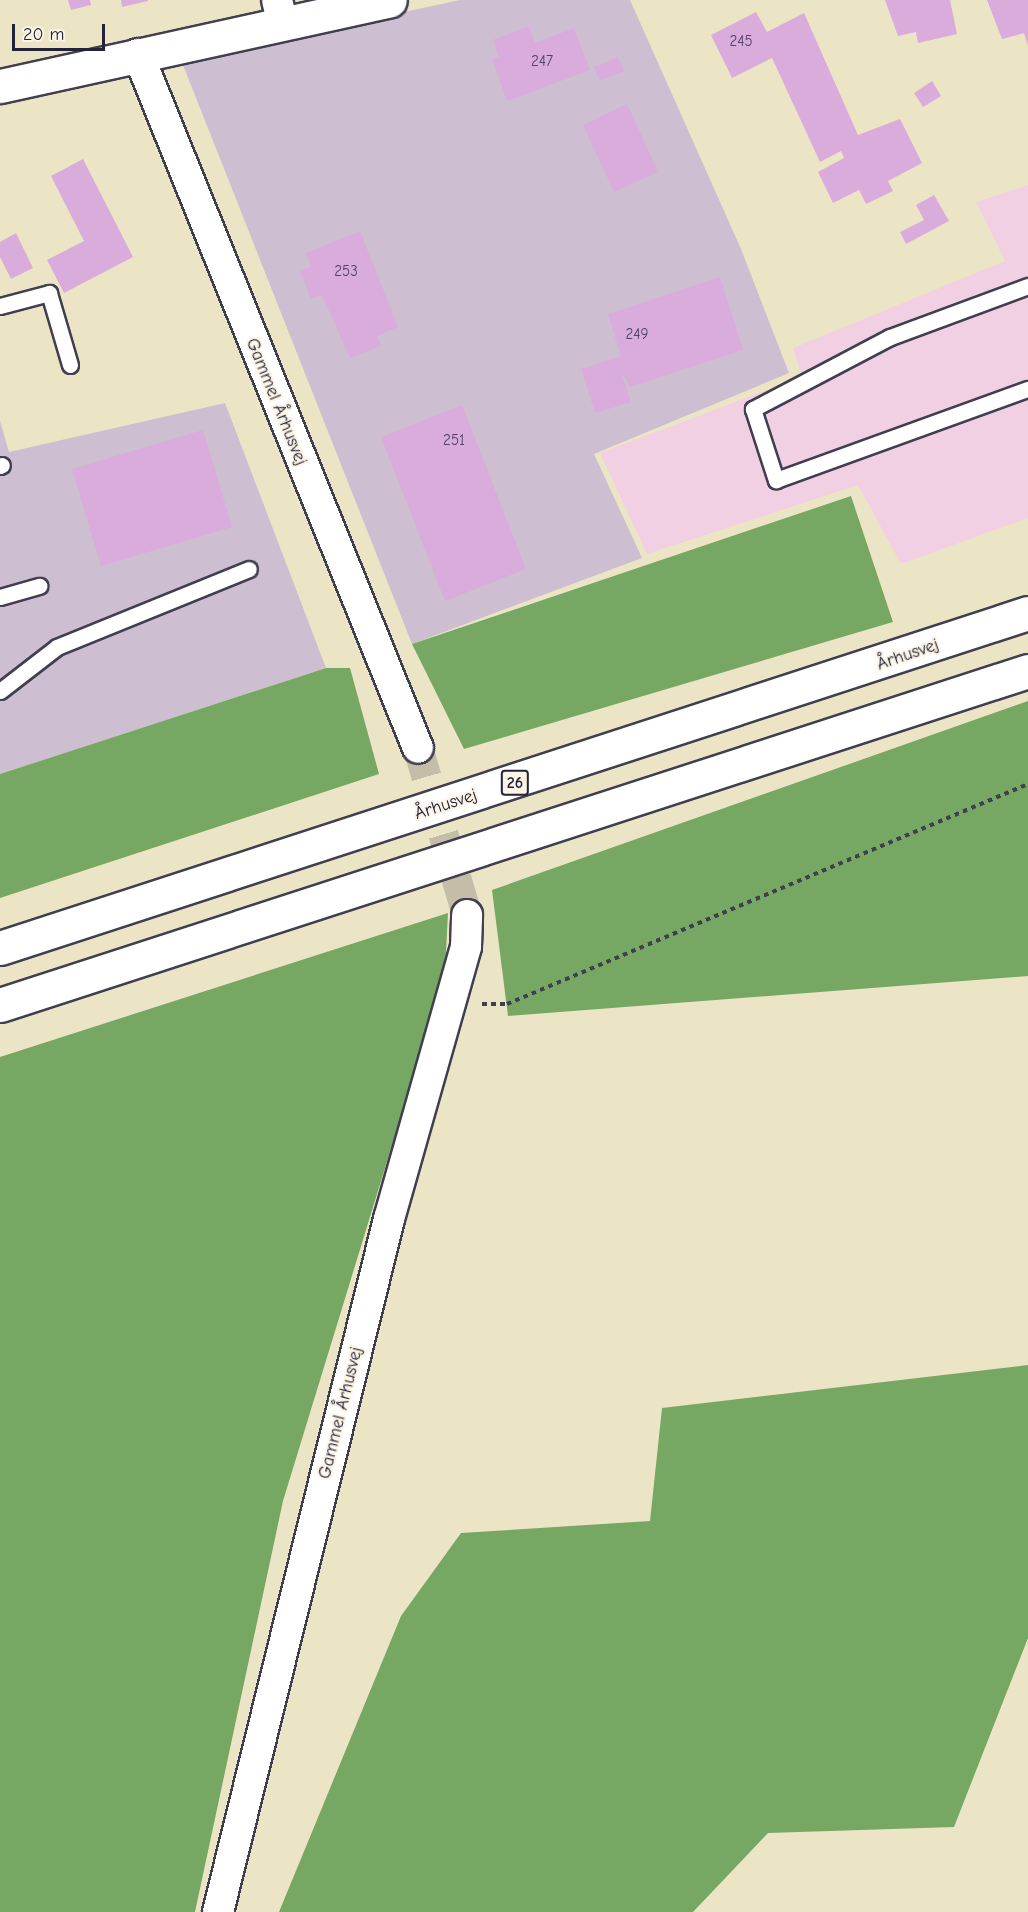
<!DOCTYPE html>
<meta charset="utf-8">
<style>
body{margin:0}
#map{position:relative;width:1028px;height:1912px;overflow:hidden;background:#ece5c5;font-family:"Comic Neue",sans-serif}
div>[style]{position:absolute}
[style*='--x']{left:calc(var(--x)*1px);top:calc(var(--y)*1px);width:calc(var(--w)*1px);rotate:calc(var(--a)*1deg)}
.built>*{inset:0;background:#f1d0e3}
.industrial>*{inset:0;background:#cebed1}
.forest>*{inset:0;background:#76a863}
.building>*{inset:0;background:#d9acdb}
.minor-tunnel>*{height:30px;margin-top:-15px;transform-origin:0;background:repeating-linear-gradient(90deg,#c4bea9 0 30px,transparent 0 45px)}
.path>*{height:4px;margin-top:-2px;transform-origin:0;background:repeating-linear-gradient(90deg,#403f50 0 4.5px,transparent 0 9px)}
.roads{filter:drop-shadow(2px 0 #403f50) drop-shadow(-2px 0 #403f50) drop-shadow(0 2px #403f50) drop-shadow(0 -2px #403f50)}
.service>*{height:15px;margin:-7.5px;padding:0 7.5px;transform-origin:7.5px;border-radius:7.5px;background:#fff}
.minor>*{height:30px;margin:-15px;padding:0 15px;transform-origin:15px;border-radius:15px;background:#fff}
.tertiary>*{height:33px;margin:-16.5px;padding:0 16.5px;transform-origin:16.5px;border-radius:16.5px;background:#fff}
.primary>*{height:33px;margin:-16.5px;padding:0 16.5px;transform-origin:16.5px;border-radius:16.5px;background:#fff}
span{translate:-50% -50%;white-space:nowrap;text-align:center;line-height:1.15;-webkit-text-stroke:4.5px #fcf5e5;paint-order:stroke}
.number-label{font-size:15px;color:#504463}
.number-label span{-webkit-text-stroke-width:0}
.shield-label span{padding:2px 4px;background:#fcf5e5;border:2px solid;border-radius:4px;-webkit-text-stroke-width:0}
.shield-label{font-size:16px;color:#22223b;font-weight:700}
.street-label{font-size:18px;color:#22223b}
.scale{position:absolute;left:12px;top:24px;width:93px;height:27px;box-sizing:border-box;border:3px solid #22223b;border-top:0;padding-left:8px;font-size:18px;line-height:21px;white-space:nowrap;color:#22223b;-webkit-text-stroke:4px #fcf5e5;paint-order:stroke}
</style>
<div id="map">
<div class="built">
<div style="clip-path:polygon(1028px 185px,1028px 518px,901px 564px,858px 485px,647px 554px,600px 453px,802px 377px,793px 348px,1005px 261px,976px 202px)"></div>
</div>
<div class="industrial">
<div style="clip-path:polygon(460px 0,630px 0,741px 249px,789px 373px,594px 454px,642px 558px,412px 644px,181px 60px)"></div>
<div style="clip-path:polygon(225px 403px,326px 668px,0 774px,0 421px,9px 452px)"></div>
</div>
<div class="forest">
<div style="clip-path:polygon(851px 496px,893px 622px,464px 749px,412px 644px)"></div>
<div style="clip-path:polygon(326px 668px,350px 668px,379px 774px,0 898px,0 774px)"></div>
<div style="clip-path:polygon(1028px 701px,1028px 976px,508px 1016px,492px 890px)"></div>
<div style="clip-path:polygon(448px 913px,445px 972px,283px 1501px,195px 1912px,0 1912px,0 1057px)"></div>
<div style="clip-path:polygon(1028px 1365px,1028px 1638px,954px 1827px,768px 1833px,693px 1912px,279px 1912px,401px 1616px,461px 1533px,650px 1521px,662px 1408px)"></div>
</div>
<div class="building">
<div style="clip-path:polygon(68px 0,90px 0,91px 5px,71px 10px)"></div>
<div style="clip-path:polygon(121px 0,148px 0,148px 1px,122px 7px)"></div>
<div style="clip-path:polygon(885px 0,950px 0,957px 34px,918px 43px,916px 32px,898px 36px)"></div>
<div style="clip-path:polygon(987px 0,1028px 0,1028px 46px,1024px 33px,1002px 39px)"></div>
<div style="clip-path:polygon(756px 12px,767px 32px,804px 13px,858px 135px,900px 119px,922px 163px,888px 181px,893px 191px,866px 204px,859px 190px,833px 203px,818px 172px,844px 158px,841px 151px,820px 162px,772px 58px,732px 78px,711px 35px)"></div>
<div style="clip-path:polygon(529px 26px,535px 43px,574px 28px,590px 70px,507px 101px,492px 59px,499px 57px,493px 40px)"></div>
<div style="clip-path:polygon(618px 57px,624px 71px,600px 81px,594px 67px)"></div>
<div style="clip-path:polygon(932px 81px,941px 96px,923px 107px,914px 93px)"></div>
<div style="clip-path:polygon(627px 104px,658px 172px,614px 192px,583px 125px)"></div>
<div style="clip-path:polygon(83px 159px,133px 257px,64px 293px,47px 260px,84px 241px,51px 176px)"></div>
<div style="clip-path:polygon(934px 195px,949px 221px,906px 244px,900px 232px,924px 220px,916px 205px)"></div>
<div style="clip-path:polygon(360px 231px,398px 327px,377px 336px,381px 346px,350px 358px,322px 295px,311px 299px,300px 271px,311px 266px,306px 253px)"></div>
<div style="clip-path:polygon(16px 233px,33px 268px,11px 279px,0 257px,0 242px)"></div>
<div style="clip-path:polygon(720px 277px,743px 350px,630px 387px,621px 372px,631px 402px,595px 413px,581px 369px,621px 356px,608px 314px)"></div>
<div style="clip-path:polygon(462px 405px,526px 569px,445px 601px,381px 437px)"></div>
<div style="clip-path:polygon(203px 430px,232px 527px,101px 566px,72px 469px)"></div>
</div>
<div class="minor-tunnel">
<div style="--x:418;--y:748;--w:174;--a:73.6"></div>
</div>
<div class="path">
<div style="--x:482;--y:1004;--w:25;--a:0"></div>
<div style="--x:507;--y:1004;--w:566;--a:-22.89"></div>
</div>
<div class="roads">
<div class="service">
<div style="--x:1028;--y:286;--w:147;--a:159.7"></div>
<div style="--x:890;--y:337;--w:155;--a:152.3"></div>
<div style="--x:753;--y:409;--w:75;--a:72.1"></div>
<div style="--x:776;--y:480;--w:268;--a:-19.9"></div>
<div style="--x:0;--y:306;--w:51;--a:-14.9"></div>
<div style="--x:49;--y:293;--w:75;--a:73.7"></div>
<div style="--x:0;--y:466;--w:2;--a:-27"></div>
<div style="--x:0;--y:597;--w:41;--a:-15.8"></div>
<div style="--x:0;--y:691;--w:72;--a:-37.7"></div>
<div style="--x:57;--y:647;--w:207;--a:-22.1"></div>
</div>
<div class="minor">
<div style="--x:277;--y:0;--w:25;--a:76"></div>
<div style="--x:138;--y:54;--w:748;--a:68.03"></div>
<div style="--x:218;--y:1912;--w:714;--a:-76.14"></div>
<div style="--x:389;--y:1219;--w:283;--a:-74.2"></div>
<div style="--x:466;--y:947;--w:32;--a:-88"></div>
</div>
<div class="tertiary">
<div style="--x:0;--y:86;--w:399;--a:-12.4"></div>
</div>
<div class="primary">
<div style="--x:0;--y:948;--w:1081;--a:-18.05"></div>
<div style="--x:0;--y:1005;--w:1081;--a:-18"></div>
</div>
</div>
<div class="number-label">
<span style="left:741px;top:42px">245</span>
<span style="left:542px;top:62px">247</span>
<span style="left:346px;top:272px">253</span>
<span style="left:637px;top:335px">249</span>
<span style="left:454px;top:441px">251</span>
</div>
<div class="shield-label">
<span style="left:515px;top:783px">26</span>
</div>
<div class="street-label">
<span style="left:276px;top:402px;rotate:68deg">Gammel Århusvej</span>
<span style="left:908px;top:655px;rotate:-19deg">Århusvej</span>
<span style="left:446px;top:805px;rotate:-18deg">Århusvej</span>
<span style="left:341px;top:1413px;rotate:-76deg">Gammel Århusvej</span>
</div>
<div class="scale">20 m</div>
</div>
